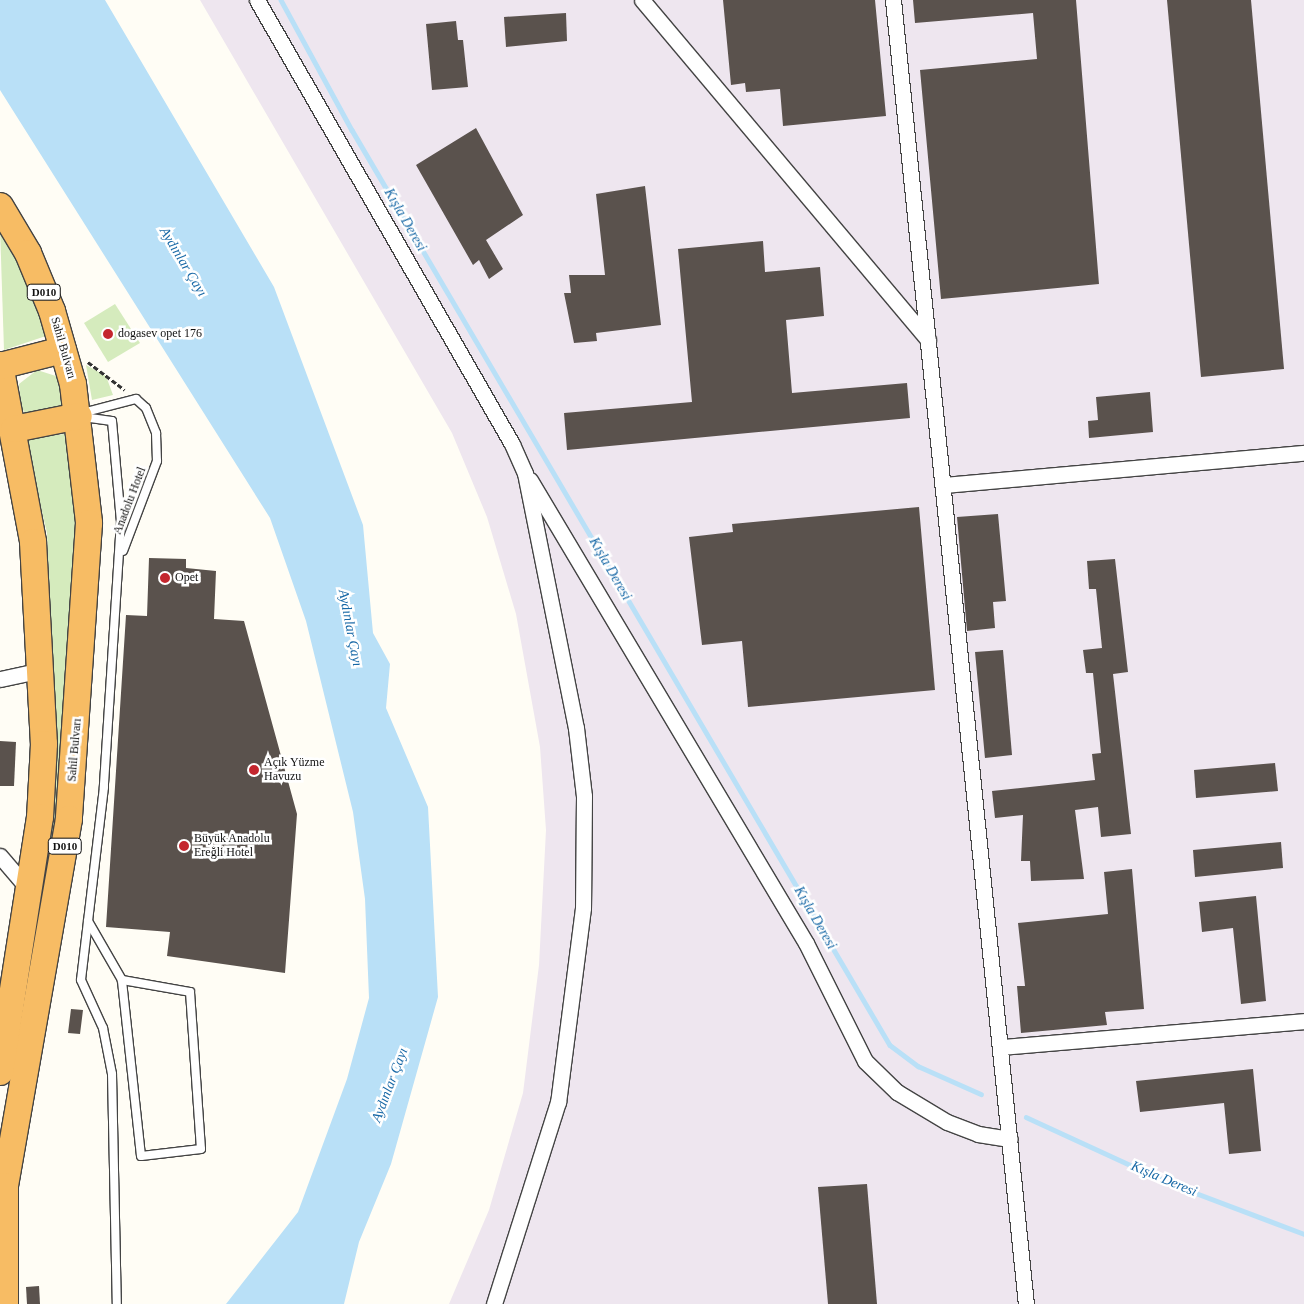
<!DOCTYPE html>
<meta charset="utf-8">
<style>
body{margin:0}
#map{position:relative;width:1304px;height:1304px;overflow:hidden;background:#fffdf5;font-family:"Times New Roman",serif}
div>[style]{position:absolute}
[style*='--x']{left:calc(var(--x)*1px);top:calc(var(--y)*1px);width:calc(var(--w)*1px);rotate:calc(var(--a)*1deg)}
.industrial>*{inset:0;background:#eee6ef}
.green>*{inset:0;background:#d5ebbd}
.water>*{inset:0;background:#b9e0f7}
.stream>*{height:4.5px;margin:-2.25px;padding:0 2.25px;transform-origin:2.25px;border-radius:2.25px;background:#b9e0f7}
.building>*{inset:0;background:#5a524d}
.path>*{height:2.5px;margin-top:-1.25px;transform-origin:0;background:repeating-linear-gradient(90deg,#333 0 5px,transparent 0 7.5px)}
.roads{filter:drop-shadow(1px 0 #444) drop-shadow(-1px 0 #444) drop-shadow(0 1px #444) drop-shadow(0 -1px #444)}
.service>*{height:8px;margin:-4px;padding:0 4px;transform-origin:4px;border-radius:4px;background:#fff}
.minor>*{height:15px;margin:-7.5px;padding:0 7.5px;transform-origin:7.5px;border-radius:7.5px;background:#fff}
.trunk>*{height:26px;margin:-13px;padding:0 13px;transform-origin:13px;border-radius:13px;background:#f7bc64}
.dots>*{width:14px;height:14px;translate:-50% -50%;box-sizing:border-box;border:2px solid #fff;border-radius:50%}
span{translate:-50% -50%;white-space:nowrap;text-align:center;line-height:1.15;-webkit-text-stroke:5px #fff;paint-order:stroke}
.shield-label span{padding:1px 4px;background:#fff;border:1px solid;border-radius:4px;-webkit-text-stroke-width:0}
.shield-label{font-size:11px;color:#111;font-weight:700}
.poi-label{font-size:12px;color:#111}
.left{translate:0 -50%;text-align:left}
.street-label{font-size:12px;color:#111}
.water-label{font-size:14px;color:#1768a6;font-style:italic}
</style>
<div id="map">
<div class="industrial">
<div style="clip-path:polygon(200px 0,1304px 0,1304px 1304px,449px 1304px,489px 1210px,523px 1093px,539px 965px,546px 830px,540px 747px,516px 614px,487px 517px,452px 433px)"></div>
</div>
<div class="green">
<div style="clip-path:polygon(0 227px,27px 278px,46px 336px,4px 350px)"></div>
<div style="clip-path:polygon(115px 304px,140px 343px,108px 362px,84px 323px)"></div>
<div style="clip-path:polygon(86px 365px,106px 376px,113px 395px,92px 400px)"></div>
<div style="clip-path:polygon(37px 370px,59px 377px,63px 408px,26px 414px,21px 407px,19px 384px)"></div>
<div style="clip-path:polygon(72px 433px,78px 571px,58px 817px,41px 927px,26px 983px,53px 693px,47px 533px,25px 439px)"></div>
</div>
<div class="water">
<div style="clip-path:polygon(0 0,105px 0,274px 287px,363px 525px,373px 633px,390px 664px,386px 708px,428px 807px,438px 997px,391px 1164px,359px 1242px,344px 1304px,226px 1304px,298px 1212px,347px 1079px,369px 998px,365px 899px,353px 812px,306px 621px,270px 518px,0 90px)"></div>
</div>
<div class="stream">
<div style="--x:281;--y:0;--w:148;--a:61.4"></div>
<div style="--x:352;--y:130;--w:1061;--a:59.55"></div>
<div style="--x:890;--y:1045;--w:35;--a:37"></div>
<div style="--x:918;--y:1066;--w:69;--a:24"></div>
<div style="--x:1026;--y:1117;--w:161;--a:24.7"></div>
<div style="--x:1172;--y:1184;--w:141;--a:20.7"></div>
</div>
<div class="building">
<div style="clip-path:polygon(723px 0,875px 0,886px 116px,783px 126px,780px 89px,746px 92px,745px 83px,731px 85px)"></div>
<div style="clip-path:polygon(913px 0,1076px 0,1099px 284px,941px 299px,920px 70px,1037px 59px,1033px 13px,915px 23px)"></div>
<div style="clip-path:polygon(1167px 0,1251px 0,1284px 369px,1201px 377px)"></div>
<div style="clip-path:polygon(566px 13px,567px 41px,506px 47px,504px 17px)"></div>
<div style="clip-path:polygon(456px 21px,458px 40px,463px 40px,468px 87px,432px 90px,426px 24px)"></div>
<div style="clip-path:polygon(476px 128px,523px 215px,486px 240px,503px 269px,489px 279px,479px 260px,473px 265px,416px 165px)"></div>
<div style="clip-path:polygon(645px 186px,661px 325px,596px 333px,597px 341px,574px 343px,564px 293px,571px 293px,569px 275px,605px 275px,596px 194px)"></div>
<div style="clip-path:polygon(763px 241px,765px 272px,820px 267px,824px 316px,786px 320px,792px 393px,907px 383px,910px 418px,567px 450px,564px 413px,692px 402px,678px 249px)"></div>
<div style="clip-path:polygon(1150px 392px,1153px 432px,1089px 438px,1088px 421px,1098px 420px,1096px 397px)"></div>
<div style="clip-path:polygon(919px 507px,935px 690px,748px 707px,742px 641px,702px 645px,689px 537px,733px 532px,732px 524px)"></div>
<div style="clip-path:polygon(998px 514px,1006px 601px,993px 602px,995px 628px,967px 631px,957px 517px)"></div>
<div style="clip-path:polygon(149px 558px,186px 559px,186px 568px,216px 571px,214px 619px,244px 621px,297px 814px,285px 973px,167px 956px,170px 932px,106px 927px,126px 615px,147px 616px)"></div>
<div style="clip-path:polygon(1115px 559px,1128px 672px,1113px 674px,1131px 834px,1101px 837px,1098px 807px,1075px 810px,1084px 879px,1031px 881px,1030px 861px,1021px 861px,1023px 815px,995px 818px,992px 791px,1095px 780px,1092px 754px,1101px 753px,1093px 673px,1086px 673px,1083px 650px,1102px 648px,1096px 589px,1089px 589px,1087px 561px)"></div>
<div style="clip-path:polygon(1003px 650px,1012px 755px,985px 758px,975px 652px)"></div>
<div style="clip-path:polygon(0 741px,16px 742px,14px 786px,0 786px)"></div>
<div style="clip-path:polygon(1275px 763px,1278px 791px,1196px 798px,1194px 770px)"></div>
<div style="clip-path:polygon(1281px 842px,1283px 868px,1195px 877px,1193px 850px)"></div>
<div style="clip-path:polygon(1132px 869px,1144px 1009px,1105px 1012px,1107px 1025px,1021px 1033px,1017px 986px,1025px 986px,1018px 923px,1108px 914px,1104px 872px)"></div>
<div style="clip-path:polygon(1256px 896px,1266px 1001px,1241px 1004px,1233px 928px,1202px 932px,1199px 902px)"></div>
<div style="clip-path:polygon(71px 1009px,83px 1010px,80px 1034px,68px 1033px)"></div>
<div style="clip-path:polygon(1253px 1069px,1261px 1151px,1229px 1154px,1224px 1103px,1140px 1112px,1136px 1081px)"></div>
<div style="clip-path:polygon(867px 1184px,877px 1304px,828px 1304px,818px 1187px)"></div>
<div style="clip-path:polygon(39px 1286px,40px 1304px,27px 1304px,26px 1287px)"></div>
</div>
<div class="path">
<div style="--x:88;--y:362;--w:46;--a:37.1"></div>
</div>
<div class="roads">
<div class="service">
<div style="--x:82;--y:413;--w:56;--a:-14.5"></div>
<div style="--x:136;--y:399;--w:13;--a:42"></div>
<div style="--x:146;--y:408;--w:27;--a:68"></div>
<div style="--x:156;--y:433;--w:28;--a:88"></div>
<div style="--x:157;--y:461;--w:96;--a:110.7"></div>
<div style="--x:83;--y:417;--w:29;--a:8"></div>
<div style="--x:112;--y:421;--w:100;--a:84.9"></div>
<div style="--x:121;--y:521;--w:267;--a:93.7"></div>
<div style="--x:104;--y:787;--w:194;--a:96.8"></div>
<div style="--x:81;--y:980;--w:53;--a:65.4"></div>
<div style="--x:103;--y:1028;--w:47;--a:78.9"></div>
<div style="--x:112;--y:1074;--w:230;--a:88.8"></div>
<div style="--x:88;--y:921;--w:68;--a:60"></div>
<div style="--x:122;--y:980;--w:69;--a:10"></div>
<div style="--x:190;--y:992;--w:157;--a:86"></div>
<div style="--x:201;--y:1149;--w:60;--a:173.3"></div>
<div style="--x:141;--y:1156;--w:177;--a:-96.2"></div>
</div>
<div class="minor">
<div style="--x:257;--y:0;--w:512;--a:60.13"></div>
<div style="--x:512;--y:444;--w:32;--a:66"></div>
<div style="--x:525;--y:473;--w:260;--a:78.7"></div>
<div style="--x:576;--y:728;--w:68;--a:83.3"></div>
<div style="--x:584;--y:796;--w:112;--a:90.5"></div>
<div style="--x:583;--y:908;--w:196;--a:97.3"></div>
<div style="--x:558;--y:1102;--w:212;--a:107.6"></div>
<div style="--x:642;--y:0;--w:444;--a:49.9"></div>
<div style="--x:893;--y:0;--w:1311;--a:84.18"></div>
<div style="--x:530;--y:480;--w:539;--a:59.2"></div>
<div style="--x:806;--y:943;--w:132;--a:63.4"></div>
<div style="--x:865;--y:1061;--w:45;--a:44.1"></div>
<div style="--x:897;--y:1092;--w:58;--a:31"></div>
<div style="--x:947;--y:1122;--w:33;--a:21"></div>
<div style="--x:978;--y:1134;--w:32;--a:9"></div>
<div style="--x:943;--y:485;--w:362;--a:-5.1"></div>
<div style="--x:0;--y:679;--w:43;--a:-12.1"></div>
<div style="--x:0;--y:856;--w:45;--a:49.5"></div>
<div style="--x:1002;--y:1047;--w:303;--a:-4.9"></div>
</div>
<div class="trunk">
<div style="--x:0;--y:206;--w:55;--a:59.2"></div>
<div style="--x:28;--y:253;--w:63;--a:67.5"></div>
<div style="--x:52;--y:311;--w:76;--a:74"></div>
<div style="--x:73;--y:384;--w:140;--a:83.4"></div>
<div style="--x:89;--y:523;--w:297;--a:93.9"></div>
<div style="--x:69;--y:819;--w:373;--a:99.9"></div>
<div style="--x:5;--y:1186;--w:118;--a:90"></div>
<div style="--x:0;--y:365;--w:180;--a:79.4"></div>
<div style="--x:33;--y:542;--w:202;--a:86.9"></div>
<div style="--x:44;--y:744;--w:73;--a:93.1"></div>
<div style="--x:40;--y:817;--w:258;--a:98.9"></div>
<div style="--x:0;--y:366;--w:65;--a:-14.3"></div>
<div style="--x:14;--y:429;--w:66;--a:-11.3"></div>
</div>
</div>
<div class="dots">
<div style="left:108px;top:334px;background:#c4262e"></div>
<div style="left:165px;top:578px;background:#c4262e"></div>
<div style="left:254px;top:770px;background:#c4262e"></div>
<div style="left:184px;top:846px;background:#c4262e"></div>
</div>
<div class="shield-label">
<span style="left:44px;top:292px">D010</span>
<span style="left:65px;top:846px">D010</span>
</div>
<div class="poi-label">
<span class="left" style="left:118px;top:334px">dogasev opet 176</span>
<span class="left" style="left:175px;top:578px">Opet</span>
<span class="left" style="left:264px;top:770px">Açık Yüzme<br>Havuzu</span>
<span class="left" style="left:194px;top:846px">Büyük Anadolu<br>Ereğli Hotel</span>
</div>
<div class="street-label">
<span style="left:63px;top:348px;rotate:74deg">Sahil Bulvarı</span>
<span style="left:130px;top:501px;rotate:-69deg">Anadolu Hotel</span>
<span style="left:75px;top:750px;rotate:-85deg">Sahil Bulvarı</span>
</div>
<div class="water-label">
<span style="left:405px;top:220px;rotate:60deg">Kışla Deresi</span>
<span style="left:183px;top:262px;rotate:59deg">Aydınlar Çayı</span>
<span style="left:610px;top:569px;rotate:60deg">Kışla Deresi</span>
<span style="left:350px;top:628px;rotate:79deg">Aydınlar Çayı</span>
<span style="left:815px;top:918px;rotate:60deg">Kışla Deresi</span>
<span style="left:390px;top:1085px;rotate:-69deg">Aydınlar Çayı</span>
<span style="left:1164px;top:1179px;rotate:23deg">Kışla Deresi</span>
</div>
</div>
